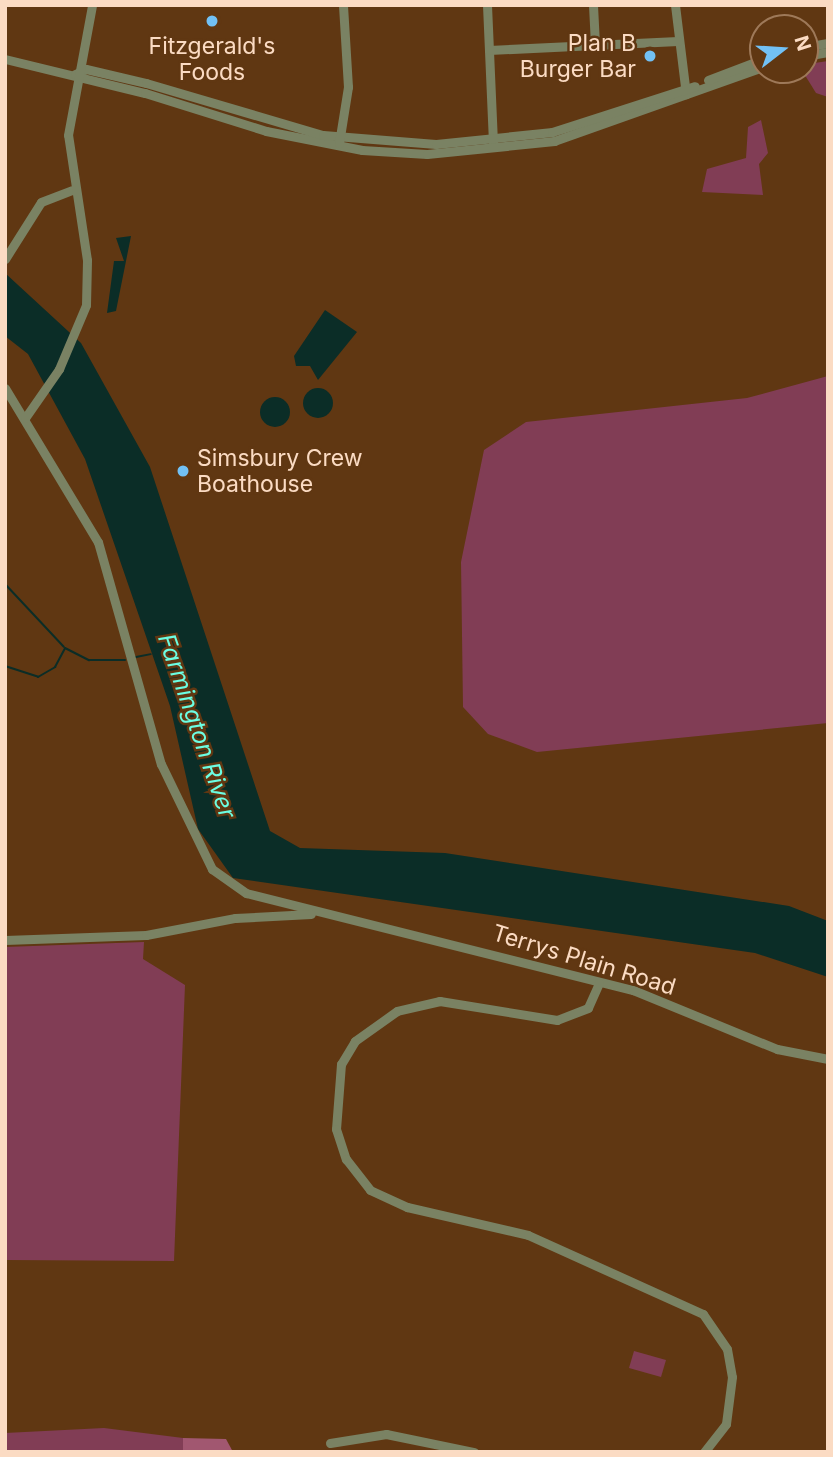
<!DOCTYPE html>
<style>
body{margin:0}
#map{position:relative;width:833px;height:1457px;overflow:hidden;background:#603712;font-family:Inter,sans-serif}
div>[style]{position:absolute}
[style*='--x']{left:calc(var(--x)*1px);top:calc(var(--y)*1px);width:calc(var(--w)*1px);rotate:calc(var(--a)*1deg)}
.green>*{inset:0;background:#813d55}
.forest>*{inset:0;background:#a15770}
.water>*{inset:0;background:#0b2d27}
.round{border-radius:50%}
.stream>*{height:2px;margin:-1px;padding:0 1px;transform-origin:1px;border-radius:1px;background:#0b2d27}
.minor>*{height:9px;margin:-4.5px;padding:0 4.5px;transform-origin:4.5px;border-radius:4.5px;background:#7a8263}
.dots>*{width:19px;height:19px;translate:-50% -50%;box-sizing:border-box;border:4px solid #603712;border-radius:50%}
span{translate:-50% -50%;white-space:nowrap;text-align:center;line-height:1.15;-webkit-text-stroke:5px #603712;paint-order:stroke}
.poi-label{font-size:23px;color:#fbdbc3}
.right{translate:-100% -50%;text-align:right}
.left{translate:0 -50%;text-align:left}
.street-label{font-size:23px;color:#fbdbc3}
.water-label{font-size:24px;color:#6bfee3;font-style:italic}
.frame{position:absolute;inset:0;border:7px solid #fbdbc3;pointer-events:none}
.north{position:absolute;left:749px;top:14px;width:70px;height:70px;box-sizing:border-box;background:#603712;border:2px solid #9e7959;border-radius:50%;rotate:73deg;font-size:19px;font-weight:700;line-height:28px;text-align:center;color:#fbdbc3}
.north::after{content:'';display:block;margin:auto;width:24px;height:32px;background:#72c1f5;clip-path:polygon(50% 0,100% 100%,50% 72%,0 100%)}
</style>
<div id="map">
<div class="green">
<div style="clip-path:polygon(828px 61px,828px 97px,816px 93px,803px 72px,808px 64px)"></div>
<div style="clip-path:polygon(761px 120px,768px 153px,759px 164px,763px 195px,702px 192px,707px 169px,746px 158px,748px 127px)"></div>
<div style="clip-path:polygon(828px 376px,828px 723px,537px 752px,488px 734px,463px 707px,461px 562px,484px 450px,526px 422px,747px 398px)"></div>
<div style="clip-path:polygon(144px 942px,143px 959px,185px 985px,174px 1261px,5px 1260px,5px 947px)"></div>
<div style="clip-path:polygon(634px 1351px,666px 1360px,661px 1377px,629px 1368px)"></div>
<div style="clip-path:polygon(104px 1428px,183px 1438px,183px 1452px,5px 1452px,5px 1433px)"></div>
</div>
<div class="forest">
<div style="clip-path:polygon(183px 1438px,226px 1439px,233px 1452px,183px 1452px)"></div>
</div>
<div class="water">
<div style="clip-path:polygon(131px 236px,116px 311px,107px 313px,114px 261px,124px 261px,116px 238px)"></div>
<div style="clip-path:polygon(5px 273px,81px 343px,150px 467px,270px 831px,300px 848px,445px 853px,789px 906px,828px 921px,828px 977px,755px 953px,233px 878px,198px 829px,170px 706px,85px 459px,28px 354px,5px 336px)"></div>
<div style="clip-path:polygon(325px 310px,357px 332px,318px 380px,310px 366px,296px 366px,294px 356px)"></div>
<div class="round" style="left:303px;top:388px;width:30px;height:30px"></div>
<div class="round" style="left:260px;top:397px;width:30px;height:30px"></div>
</div>
<div class="stream">
<div style="--x:5;--y:584;--w:86;--a:46.9"></div>
<div style="--x:136;--y:657;--w:15;--a:-11"></div>
<div style="--x:5;--y:666;--w:35;--a:18"></div>
<div style="--x:38;--y:677;--w:20;--a:-30"></div>
<div style="--x:55;--y:667;--w:21;--a:-62"></div>
<div style="--x:65;--y:648;--w:27;--a:27"></div>
<div style="--x:89;--y:660;--w:36;--a:0"></div>
</div>
<div class="minor">
<div style="--x:487;--y:5;--w:138;--a:87.5"></div>
<div style="--x:593;--y:5;--w:40;--a:87.1"></div>
<div style="--x:675;--y:5;--w:90;--a:83"></div>
<div style="--x:805;--y:47;--w:23;--a:-10"></div>
<div style="--x:489;--y:50;--w:189;--a:-2.7"></div>
<div style="--x:805;--y:56;--w:23;--a:-10"></div>
<div style="--x:5;--y:59;--w:144;--a:13.7"></div>
<div style="--x:145;--y:93;--w:127;--a:17.4"></div>
<div style="--x:266;--y:131;--w:98;--a:11.2"></div>
<div style="--x:362;--y:150;--w:65;--a:3.5"></div>
<div style="--x:427;--y:154;--w:128;--a:-5.8"></div>
<div style="--x:554;--y:141;--w:222;--a:-19.5"></div>
<div style="--x:75;--y:74;--w:12;--a:-24"></div>
<div style="--x:86;--y:69;--w:62;--a:13.1"></div>
<div style="--x:146;--y:83;--w:184;--a:16.4"></div>
<div style="--x:323;--y:135;--w:113;--a:4.6"></div>
<div style="--x:436;--y:144;--w:117;--a:-5.9"></div>
<div style="--x:552;--y:132;--w:150;--a:-17.8"></div>
<div style="--x:708;--y:80;--w:59;--a:-20.9"></div>
<div style="--x:339;--y:143;--w:57;--a:-80.9"></div>
<div style="--x:348;--y:87;--w:82;--a:-93.5"></div>
<div style="--x:5;--y:259;--w:67;--a:-57.7"></div>
<div style="--x:41;--y:202;--w:33;--a:-21"></div>
<div style="--x:5;--y:388;--w:180;--a:58.9"></div>
<div style="--x:98;--y:542;--w:231;--a:74.2"></div>
<div style="--x:161;--y:764;--w:117;--a:64.1"></div>
<div style="--x:212;--y:869;--w:42;--a:35.2"></div>
<div style="--x:246;--y:893;--w:399;--a:14.1"></div>
<div style="--x:633;--y:990;--w:156;--a:22.3"></div>
<div style="--x:777;--y:1049;--w:52;--a:11.1"></div>
<div style="--x:25;--y:418;--w:60;--a:-55.2"></div>
<div style="--x:59;--y:369;--w:69;--a:-67.1"></div>
<div style="--x:86;--y:305;--w:45;--a:-88.7"></div>
<div style="--x:87;--y:260;--w:126;--a:-98.6"></div>
<div style="--x:68;--y:135;--w:132;--a:-79.5"></div>
<div style="--x:5;--y:940;--w:141;--a:-2"></div>
<div style="--x:146;--y:935;--w:91;--a:-10.8"></div>
<div style="--x:235;--y:918;--w:76;--a:-3"></div>
<div style="--x:599;--y:983;--w:27;--a:114"></div>
<div style="--x:588;--y:1008;--w:33;--a:159"></div>
<div style="--x:557;--y:1020;--w:119;--a:-170.8"></div>
<div style="--x:440;--y:1001;--w:44;--a:166.9"></div>
<div style="--x:397;--y:1011;--w:52;--a:144.5"></div>
<div style="--x:355;--y:1041;--w:27;--a:121"></div>
<div style="--x:341;--y:1064;--w:65;--a:94.4"></div>
<div style="--x:336;--y:1129;--w:32;--a:72"></div>
<div style="--x:346;--y:1159;--w:39;--a:52"></div>
<div style="--x:370;--y:1190;--w:41;--a:24.7"></div>
<div style="--x:407;--y:1207;--w:124;--a:13"></div>
<div style="--x:528;--y:1235;--w:192;--a:24.3"></div>
<div style="--x:703;--y:1314;--w:42;--a:55.6"></div>
<div style="--x:727;--y:1349;--w:28;--a:80"></div>
<div style="--x:732;--y:1377;--w:47;--a:97.3"></div>
<div style="--x:726;--y:1424;--w:36;--a:128"></div>
<div style="--x:330;--y:1443;--w:57;--a:-9.1"></div>
<div style="--x:386;--y:1434;--w:90;--a:11.6"></div>
</div>
<div class="dots">
<div style="left:212px;top:21px;background:#72c1f5"></div>
<div style="left:650px;top:56px;background:#72c1f5"></div>
<div style="left:183px;top:471px;background:#72c1f5"></div>
</div>
<div class="poi-label">
<span class="right" style="left:636px;top:56px">Plan B<br>Burger Bar</span>
<span style="left:212px;top:59px">Fitzgerald's<br>Foods</span>
<span class="left" style="left:197px;top:471px">Simsbury Crew<br>Boathouse</span>
</div>
<div class="street-label">
<span style="left:584px;top:960px;rotate:17deg">Terrys Plain Road</span>
</div>
<div class="water-label">
<span style="left:197px;top:726px;rotate:71deg">Farmington River</span>
</div>
<div class="frame"></div>
<div class="north">N</div>
</div>
